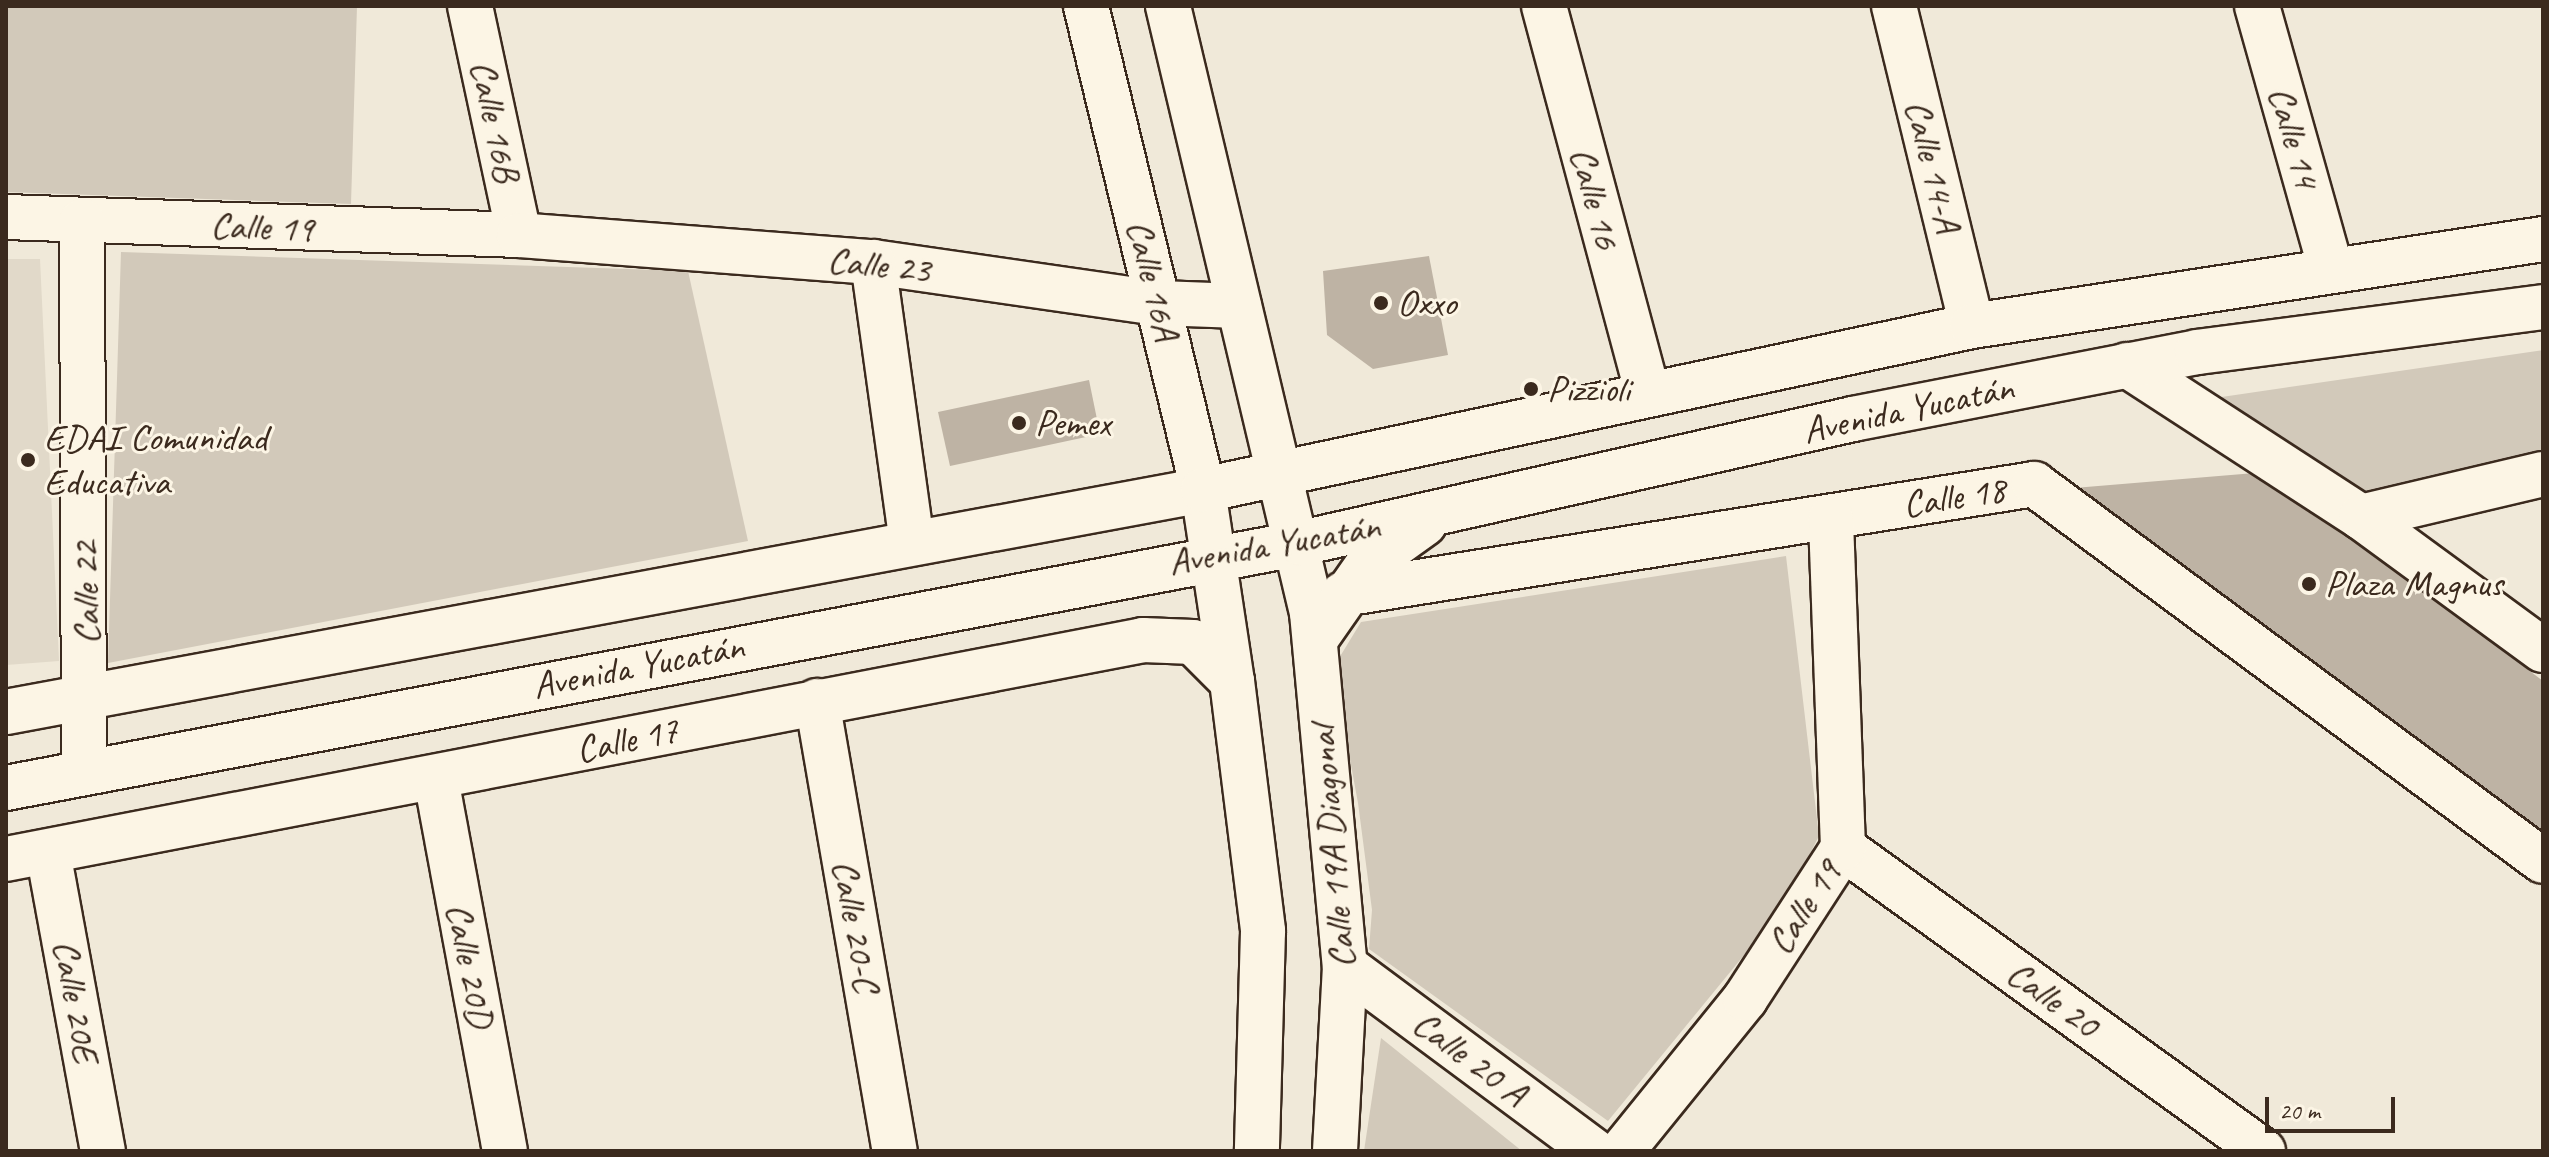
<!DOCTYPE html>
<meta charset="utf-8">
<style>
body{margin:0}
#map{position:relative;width:2549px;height:1157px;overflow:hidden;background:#f0e9d9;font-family:Caveat,sans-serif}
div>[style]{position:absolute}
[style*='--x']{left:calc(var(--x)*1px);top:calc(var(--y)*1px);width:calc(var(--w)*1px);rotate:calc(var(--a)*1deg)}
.built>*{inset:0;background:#e1d9c9}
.green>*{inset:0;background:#d2c9ba}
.building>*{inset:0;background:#beb3a4}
.roads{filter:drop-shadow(2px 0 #3b2a1e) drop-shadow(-2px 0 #3b2a1e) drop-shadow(0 2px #3b2a1e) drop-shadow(0 -2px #3b2a1e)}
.minor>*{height:44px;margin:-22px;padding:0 22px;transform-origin:22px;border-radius:22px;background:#fcf5e5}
.major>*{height:44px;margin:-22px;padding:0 22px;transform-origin:22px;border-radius:22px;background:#fcf5e5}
.dots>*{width:22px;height:22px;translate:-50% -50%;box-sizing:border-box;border:4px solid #fcf5e5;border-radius:50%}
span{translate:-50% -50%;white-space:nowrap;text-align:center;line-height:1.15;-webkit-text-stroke:6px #fcf5e5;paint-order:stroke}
.street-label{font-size:38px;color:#3b2a1e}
.poi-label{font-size:38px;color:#3b2a1e}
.left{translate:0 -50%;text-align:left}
.frame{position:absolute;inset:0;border:8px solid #3b2a1e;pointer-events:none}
.scale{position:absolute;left:2265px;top:1097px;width:130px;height:36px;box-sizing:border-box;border:4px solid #3b2a1e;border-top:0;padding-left:10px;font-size:24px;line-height:28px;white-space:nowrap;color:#3b2a1e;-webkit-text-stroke:6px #fcf5e5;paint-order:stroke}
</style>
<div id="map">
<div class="built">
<div style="clip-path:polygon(6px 259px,40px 259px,59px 661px,6px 665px)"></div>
</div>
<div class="green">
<div style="clip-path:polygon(8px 6px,357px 6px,351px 204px,6px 192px)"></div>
<div style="clip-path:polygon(121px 252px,688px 271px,748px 541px,108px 663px)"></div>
<div style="clip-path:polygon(2543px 350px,2543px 461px,2366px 505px,2208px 399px)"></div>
<div style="clip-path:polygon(1786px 556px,1819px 836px,1781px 910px,1608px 1121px,1369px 949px,1372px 910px,1358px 803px,1333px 668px,1361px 622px)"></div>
<div style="clip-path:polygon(1381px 1038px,1522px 1151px,1364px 1151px)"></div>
</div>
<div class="building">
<div style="clip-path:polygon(1429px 256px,1448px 355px,1373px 369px,1327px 335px,1323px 271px)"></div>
<div style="clip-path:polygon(1089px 380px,1100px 434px,950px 466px,938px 412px)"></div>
<div style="clip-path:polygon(2267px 472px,2543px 681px,2543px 842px,2074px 488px)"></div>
</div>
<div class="roads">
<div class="minor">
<div style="--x:470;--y:6;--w:234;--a:77.9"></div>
<div style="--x:1086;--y:6;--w:498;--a:76.4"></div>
<div style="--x:1203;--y:490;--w:193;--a:81.4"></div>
<div style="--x:1232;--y:681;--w:252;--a:82.9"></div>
<div style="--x:1263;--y:931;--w:220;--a:91.6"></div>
<div style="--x:1168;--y:6;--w:624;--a:76.65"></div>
<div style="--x:1312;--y:613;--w:355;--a:84.7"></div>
<div style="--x:1345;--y:966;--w:185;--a:93.1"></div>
<div style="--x:1544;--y:6;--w:398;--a:75"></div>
<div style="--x:1894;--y:6;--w:329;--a:76.3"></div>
<div style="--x:2257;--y:6;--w:273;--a:74.3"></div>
<div style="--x:6;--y:217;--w:513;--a:2.01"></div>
<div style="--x:519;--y:235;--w:355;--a:4.4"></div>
<div style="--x:873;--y:262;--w:289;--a:8.2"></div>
<div style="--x:1159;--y:303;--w:80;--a:2.1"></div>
<div style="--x:82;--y:221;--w:552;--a:89.79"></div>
<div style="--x:873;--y:262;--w:283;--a:82.1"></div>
<div style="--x:2127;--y:365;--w:279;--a:33"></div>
<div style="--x:2361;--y:517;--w:225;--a:36.2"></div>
<div style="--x:2361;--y:517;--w:187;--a:-13.3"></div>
<div style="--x:1343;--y:594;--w:700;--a:-9.04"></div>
<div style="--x:2034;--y:484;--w:633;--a:36.53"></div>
<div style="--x:817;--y:701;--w:457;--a:80.2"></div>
<div style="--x:436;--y:779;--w:378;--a:79.5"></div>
<div style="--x:1843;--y:848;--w:518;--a:35.81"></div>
<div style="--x:48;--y:852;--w:304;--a:79.6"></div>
<div style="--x:6;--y:859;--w:1158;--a:-10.9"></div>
<div style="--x:1143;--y:640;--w:50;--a:2.3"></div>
<div style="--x:1193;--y:642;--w:55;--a:45"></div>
<div style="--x:1345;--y:966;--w:310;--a:36.6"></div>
<div style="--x:1622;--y:1151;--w:196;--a:-51"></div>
<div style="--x:1745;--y:999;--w:180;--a:-57"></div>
<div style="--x:1843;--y:848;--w:330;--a:-92.1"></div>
</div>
<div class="major">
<div style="--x:1315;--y:640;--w:93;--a:-55.1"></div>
<div style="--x:1368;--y:564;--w:69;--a:-35.5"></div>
<div style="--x:6;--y:712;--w:1217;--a:-10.51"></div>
<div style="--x:1203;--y:490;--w:786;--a:-12.04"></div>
<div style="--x:1972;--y:326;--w:578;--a:-8.66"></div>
<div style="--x:6;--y:788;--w:1318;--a:-10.71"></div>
<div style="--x:1301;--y:543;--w:566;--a:-12.66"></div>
<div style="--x:1853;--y:419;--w:350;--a:-11"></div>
<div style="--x:2197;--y:352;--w:349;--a:-7.4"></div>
</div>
</div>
<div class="dots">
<div style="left:1381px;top:303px;background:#3b2a1e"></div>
<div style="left:1531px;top:389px;background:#3b2a1e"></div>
<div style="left:1019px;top:423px;background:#3b2a1e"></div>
<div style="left:28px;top:460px;background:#3b2a1e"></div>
<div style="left:2309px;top:584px;background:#3b2a1e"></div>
</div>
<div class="street-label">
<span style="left:495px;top:121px;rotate:78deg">Calle 16B</span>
<span style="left:2294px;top:137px;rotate:74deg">Calle 14</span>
<span style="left:1933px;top:166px;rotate:76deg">Calle 14-A</span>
<span style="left:1595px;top:198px;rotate:75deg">Calle 16</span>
<span style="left:262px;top:227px;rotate:2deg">Calle 19</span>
<span style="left:879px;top:265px;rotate:6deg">Calle 23</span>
<span style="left:1153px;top:280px;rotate:76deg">Calle 16A</span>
<span style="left:1908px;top:409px;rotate:-12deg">Avenida Yucatán</span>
<span style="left:1954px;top:497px;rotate:-9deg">Calle 18</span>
<span style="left:1274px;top:544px;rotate:-10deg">Avenida Yucatán</span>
<span style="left:86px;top:593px;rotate:-91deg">Calle 22</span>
<span style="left:638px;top:666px;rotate:-11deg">Avenida Yucatán</span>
<span style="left:627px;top:740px;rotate:-12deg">Calle 17</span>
<span style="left:1332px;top:847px;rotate:-95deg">Calle 19A Diagonal</span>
<span style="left:1804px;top:907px;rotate:-57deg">Calle 19</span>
<span style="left:856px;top:926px;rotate:80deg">Calle 20-C</span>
<span style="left:470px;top:965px;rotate:79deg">Calle 20D</span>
<span style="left:2053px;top:999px;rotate:36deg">Calle 20</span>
<span style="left:76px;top:1001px;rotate:80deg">Calle 20E</span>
<span style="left:1470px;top:1058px;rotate:37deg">Calle 20 A</span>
</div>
<div class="poi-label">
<span class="left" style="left:1397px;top:303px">Oxxo</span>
<span class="left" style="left:1547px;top:389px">Pizzioli</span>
<span class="left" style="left:1035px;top:423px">Pemex</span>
<span class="left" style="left:44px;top:460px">EDAI Comunidad<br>Educativa</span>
<span class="left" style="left:2325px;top:584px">Plaza Magnus</span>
</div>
<div class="frame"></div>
<div class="scale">20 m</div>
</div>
